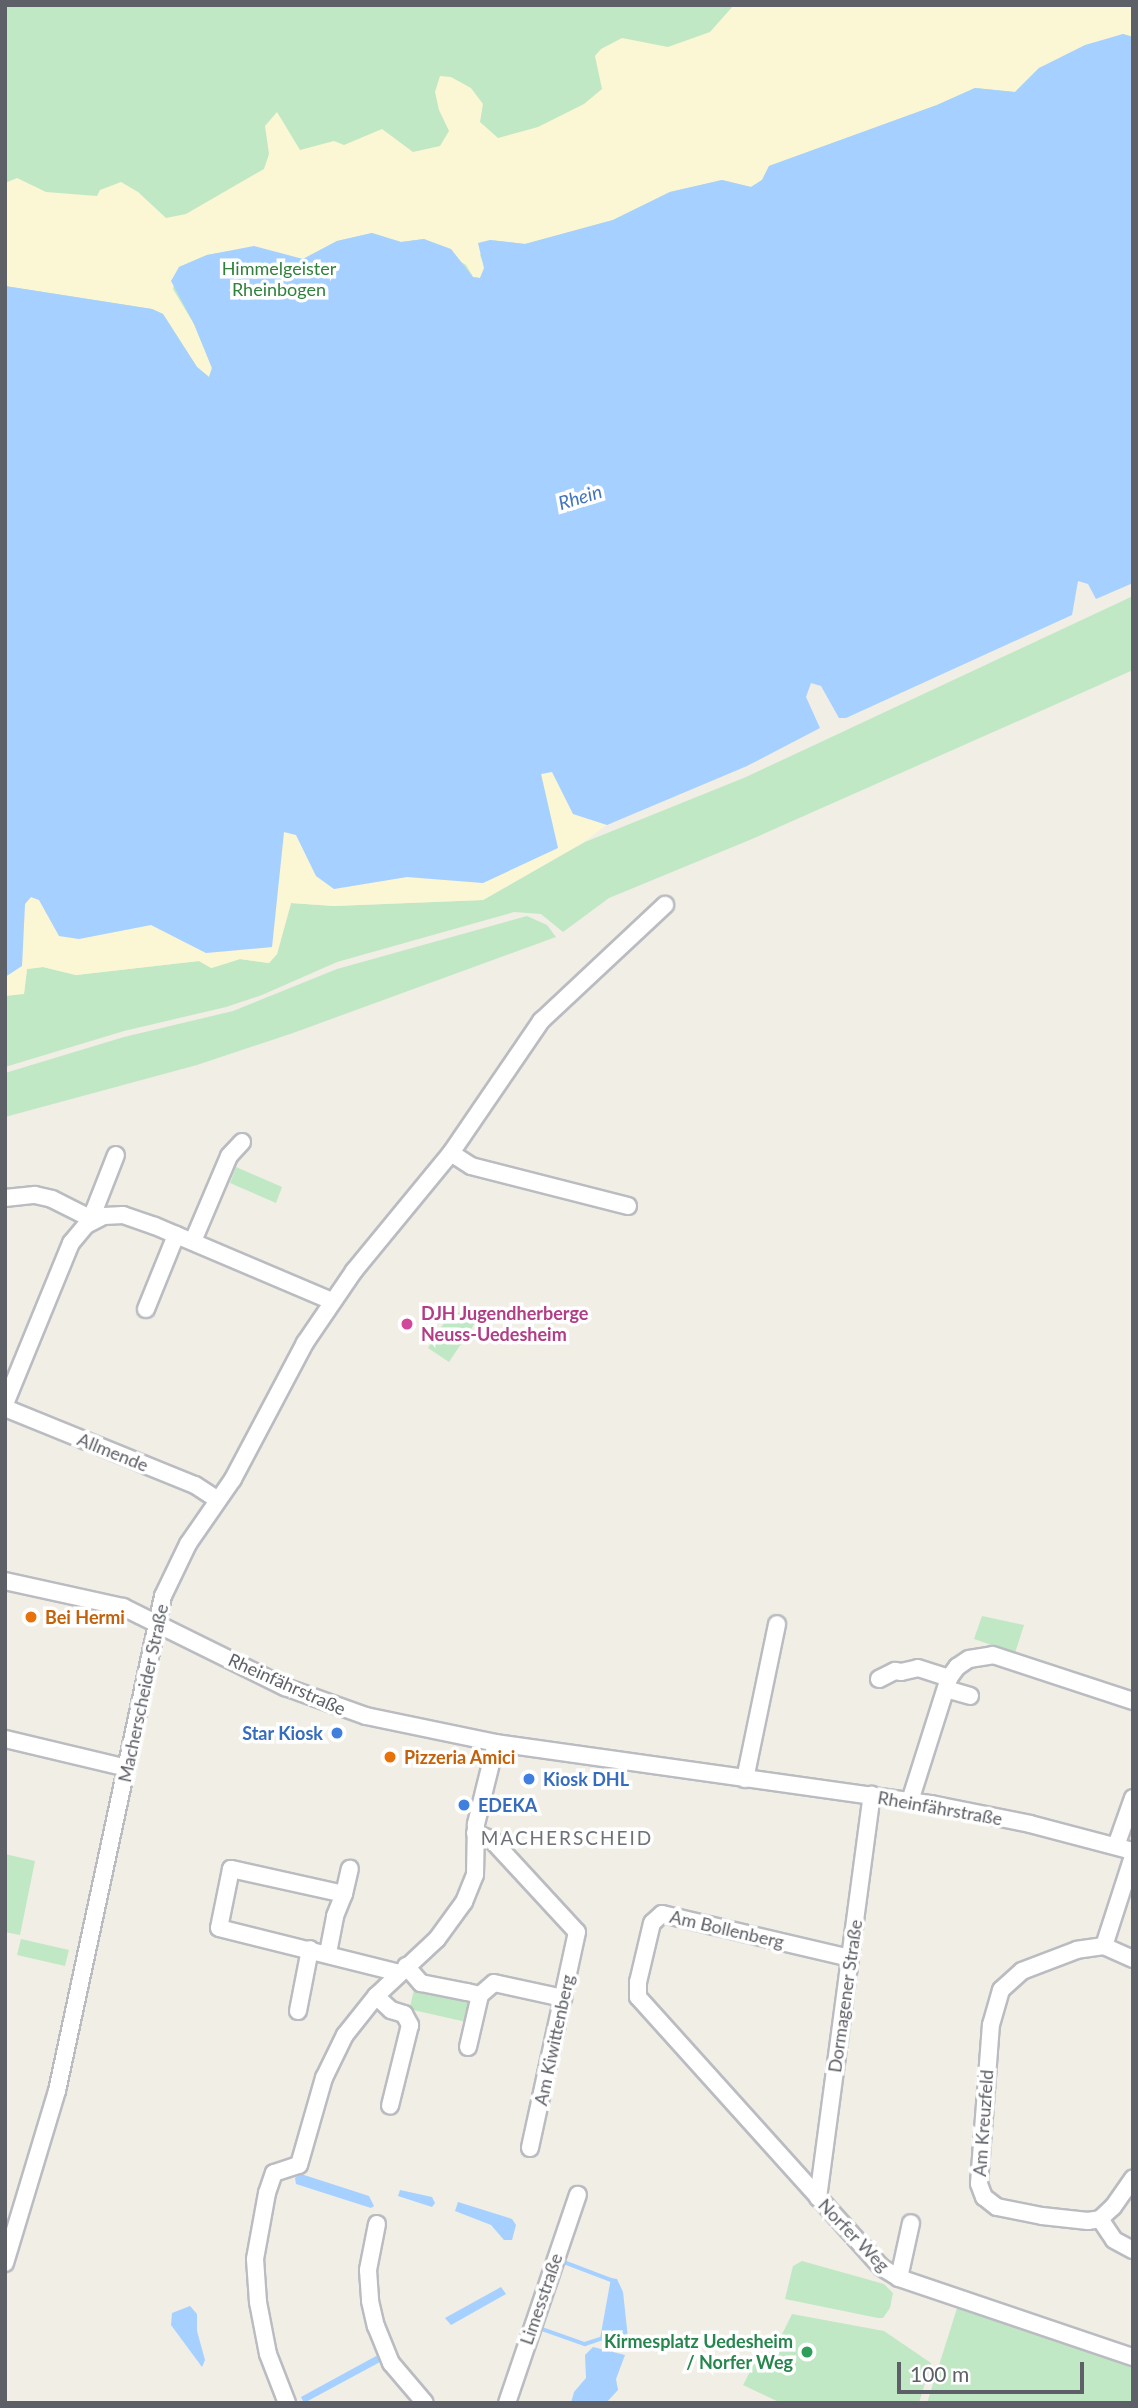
<!DOCTYPE html>
<meta charset="utf-8">
<style>
body{margin:0}
#map{position:relative;width:1138px;height:2408px;overflow:hidden;background:#f0eee5;font-family:Lato,sans-serif}
div>[style]{position:absolute}
[style*='--x']{left:calc(var(--x)*1px);top:calc(var(--y)*1px);width:calc(var(--w)*1px);rotate:calc(var(--a)*1deg)}
.green>*{inset:0;background:#c1e8c5}
.sand>*{inset:0;background:#fbf6d4}
.water>*{inset:0;background:#a6d0ff}
.stream>*{height:3.5px;margin:-1.75px;padding:0 1.75px;transform-origin:1.75px;border-radius:1.75px;background:#a6d0ff}
.roads{filter:drop-shadow(2px 0 #babcc1) drop-shadow(-2px 0 #babcc1) drop-shadow(0 2px #babcc1) drop-shadow(0 -2px #babcc1)}
.minor>*{height:16px;margin:-8px;padding:0 8px;transform-origin:8px;border-radius:8px;background:#fff}
.dots>*{width:19px;height:19px;translate:-50% -50%;box-sizing:border-box;border:4px solid #fff;border-radius:50%}
span{translate:-50% -50%;white-space:nowrap;text-align:center;line-height:1.15;-webkit-text-stroke:7px #fff;paint-order:stroke}
.park-label{font-size:18px;color:#31813c}
.hotel-label{font-size:18px;color:#b23c85;font-weight:700}
.left{translate:0 -50%;text-align:left}
.street-label{font-size:18px;color:#5d6066}
.food-label{font-size:18px;color:#c56008;font-weight:700}
.shop-label{font-size:18px;color:#366cbe;font-weight:700}
.right{translate:-100% -50%;text-align:right}
.leisure-label{font-size:18px;color:#27864d;font-weight:700}
.water-label{font-size:19px;color:#4173be;font-style:italic}
.neighbourhood-label{font-size:19px;color:#6e7278;letter-spacing:2px}
.frame{position:absolute;inset:0;border:7px solid #5d6066;pointer-events:none}
.scale{position:absolute;left:897px;top:2362px;width:187px;height:32px;box-sizing:border-box;border:4px solid #5d6066;border-top:0;padding-left:9px;font-size:21px;line-height:24px;white-space:nowrap;color:#5d6066;-webkit-text-stroke:5px #fff;paint-order:stroke}
</style>
<div id="map">
<div class="green">
<div style="clip-path:polygon(5px 5px,1133px 5px,1133px 234px,5px 634px)"></div>
<div style="clip-path:polygon(1133px 596px,1133px 670px,752px 839px,609px 898px,563px 932px,541px 914px,514px 912px,337px 962px,262px 995px,226px 1007px,124px 1031px,5px 1067px,5px 996px,24px 993px,27px 969px,43px 967px,76px 975px,199px 961px,212px 968px,240px 959px,269px 963px,277px 954px,291px 903px,334px 906px,483px 900px,585px 842px,746px 777px)"></div>
<div style="clip-path:polygon(527px 916px,547px 925px,556px 937px,293px 1033px,197px 1065px,5px 1117px,5px 1073px,124px 1037px,233px 1011px,337px 969px)"></div>
<div style="clip-path:polygon(236px 1167px,282px 1187px,276px 1203px,230px 1183px)"></div>
<div style="clip-path:polygon(453px 1309px,475px 1323px,449px 1362px,428px 1348px)"></div>
<div style="clip-path:polygon(982px 1616px,1024px 1625px,1015px 1653px,974px 1639px)"></div>
<div style="clip-path:polygon(5px 1854px,35px 1861px,20px 1935px,5px 1932px)"></div>
<div style="clip-path:polygon(21px 1939px,69px 1950px,65px 1966px,17px 1955px)"></div>
<div style="clip-path:polygon(415px 1985px,476px 1998px,471px 2023px,413px 2010px,410px 2007px)"></div>
<div style="clip-path:polygon(802px 2261px,884px 2284px,893px 2293px,890px 2308px,883px 2318px,878px 2318px,785px 2299px,793px 2266px)"></div>
<div style="clip-path:polygon(959px 2302px,1133px 2361px,1133px 2403px,927px 2403px)"></div>
<div style="clip-path:polygon(792px 2314px,884px 2331px,931px 2363px,919px 2403px,781px 2403px,743px 2385px,755px 2362px,767px 2365px)"></div>
</div>
<div class="sand">
<div style="clip-path:polygon(734px 5px,1133px 5px,1133px 37px,1123px 34px,1039px 68px,1015px 92px,975px 88px,937px 105px,769px 166px,762px 180px,751px 187px,722px 180px,670px 192px,613px 220px,525px 244px,490px 240px,480px 255px,485px 268px,480px 278px,473px 277px,466px 265px,424px 239px,401px 242px,372px 233px,337px 241px,303px 259px,230px 251px,207px 255px,179px 267px,173px 289px,194px 324px,212px 368px,209px 377px,197px 367px,163px 314px,152px 309px,5px 286px,5px 183px,17px 178px,46px 192px,97px 196px,100px 190px,121px 182px,138px 192px,166px 218px,186px 214px,264px 169px,269px 154px,265px 126px,277px 112px,300px 150px,334px 141px,344px 145px,382px 129px,413px 152px,440px 146px,449px 131px,439px 110px,435px 92px,440px 76px,451px 77px,471px 88px,483px 104px,480px 122px,498px 138px,538px 127px,584px 104px,602px 89px,595px 56px,601px 49px,622px 38px,668px 47px,710px 32px)"></div>
<div style="clip-path:polygon(552px 771px,574px 814px,607px 825px,584px 842px,483px 900px,334px 906px,291px 903px,277px 954px,269px 963px,240px 959px,211px 968px,199px 961px,76px 975px,43px 967px,27px 969px,24px 994px,5px 996px,5px 978px,22px 965px,25px 904px,31px 897px,39px 900px,60px 936px,79px 939px,151px 925px,206px 953px,272px 947px,284px 832px,296px 835px,316px 876px,334px 889px,407px 877px,483px 883px,558px 848px,541px 774px)"></div>
</div>
<div class="water">
<div style="clip-path:polygon(1123px 34px,1133px 37px,1133px 583px,1096px 599px,1088px 584px,1078px 581px,1072px 615px,846px 718px,839px 718px,821px 686px,811px 683px,806px 697px,820px 728px,747px 766px,607px 825px,573px 814px,552px 772px,541px 774px,558px 848px,483px 883px,407px 877px,334px 889px,316px 876px,296px 835px,284px 832px,272px 947px,206px 953px,151px 925px,79px 939px,59px 936px,39px 900px,31px 897px,25px 904px,22px 966px,5px 977px,5px 286px,152px 309px,163px 314px,197px 367px,209px 377px,212px 368px,194px 324px,171px 281px,179px 267px,207px 255px,254px 246px,303px 259px,337px 241px,372px 233px,401px 242px,424px 239px,451px 249px,473px 277px,480px 278px,484px 268px,478px 243px,490px 240px,525px 244px,613px 220px,670px 192px,722px 180px,751px 187px,762px 180px,769px 166px,937px 105px,975px 88px,1015px 92px,1039px 68px,1085px 45px)"></div>
<div style="clip-path:polygon(301px 2174px,369px 2196px,374px 2206px,371px 2208px,296px 2184px,295px 2178px)"></div>
<div style="clip-path:polygon(400px 2190px,432px 2197px,435px 2203px,432px 2207px,398px 2196px)"></div>
<div style="clip-path:polygon(458px 2202px,512px 2219px,516px 2225px,512px 2240px,504px 2240px,491px 2225px,455px 2211px)"></div>
<div style="clip-path:polygon(611px 2278px,617px 2279px,623px 2292px,628px 2338px,620px 2346px,600px 2339px)"></div>
<div style="clip-path:polygon(501px 2287px,506px 2294px,451px 2325px,445px 2318px)"></div>
<div style="clip-path:polygon(190px 2306px,197px 2314px,197px 2331px,205px 2360px,202px 2367px,171px 2325px,172px 2313px)"></div>
<div style="clip-path:polygon(593px 2347px,625px 2355px,616px 2379px,618px 2390px,606px 2403px,571px 2403px,574px 2392px,586px 2378px,585px 2355px)"></div>
<div style="clip-path:polygon(378px 2355px,380px 2362px,304px 2403px,301px 2397px)"></div>
</div>
<div class="stream">
<div style="--x:561;--y:2261;--w:53;--a:20.8"></div>
<div style="--x:539;--y:2328;--w:49;--a:19.2"></div>
<div style="--x:585;--y:2344;--w:16;--a:-18"></div>
</div>
<div class="roads">
<div class="minor">
<div style="--x:451;--y:1153;--w:24;--a:33"></div>
<div style="--x:471;--y:1166;--w:162;--a:14.3"></div>
<div style="--x:5;--y:1198;--w:30;--a:-6"></div>
<div style="--x:35;--y:1195;--w:17;--a:13"></div>
<div style="--x:52;--y:1199;--w:47;--a:26.6"></div>
<div style="--x:94;--y:1220;--w:9;--a:-90"></div>
<div style="--x:94;--y:1211;--w:60;--a:-68.6"></div>
<div style="--x:193;--y:1241;--w:92;--a:-67"></div>
<div style="--x:229;--y:1156;--w:19;--a:-47"></div>
<div style="--x:146;--y:1309;--w:80;--a:-67.9"></div>
<div style="--x:5;--y:1404;--w:174;--a:-67.7"></div>
<div style="--x:71;--y:1243;--w:23;--a:-50"></div>
<div style="--x:86;--y:1225;--w:20;--a:-27"></div>
<div style="--x:104;--y:1216;--w:19;--a:-3"></div>
<div style="--x:123;--y:1215;--w:34;--a:19"></div>
<div style="--x:155;--y:1226;--w:192;--a:23"></div>
<div style="--x:5;--y:1408;--w:205;--a:22.1"></div>
<div style="--x:195;--y:1485;--w:27;--a:33"></div>
<div style="--x:5;--y:1581;--w:121;--a:12.4"></div>
<div style="--x:123;--y:1607;--w:181;--a:26.3"></div>
<div style="--x:285;--y:1687;--w:86;--a:19.7"></div>
<div style="--x:366;--y:1716;--w:133;--a:11.7"></div>
<div style="--x:496;--y:1743;--w:439;--a:8"></div>
<div style="--x:931;--y:1804;--w:101;--a:11.4"></div>
<div style="--x:1030;--y:1824;--w:106;--a:14.7"></div>
<div style="--x:879;--y:1679;--w:18;--a:-27"></div>
<div style="--x:895;--y:1671;--w:6;--a:9"></div>
<div style="--x:901;--y:1672;--w:17;--a:-13"></div>
<div style="--x:918;--y:1668;--w:33;--a:18"></div>
<div style="--x:946;--y:1689;--w:25;--a:16"></div>
<div style="--x:5;--y:1739;--w:125;--a:13.4"></div>
<div style="--x:745;--y:1779;--w:158;--a:-78.3"></div>
<div style="--x:910;--y:1801;--w:129;--a:-72.4"></div>
<div style="--x:949;--y:1678;--w:14;--a:-54"></div>
<div style="--x:957;--y:1667;--w:14;--a:-34"></div>
<div style="--x:969;--y:1659;--w:24;--a:-9"></div>
<div style="--x:993;--y:1655;--w:147;--a:18.2"></div>
<div style="--x:475;--y:1833;--w:18;--a:22"></div>
<div style="--x:492;--y:1840;--w:125;--a:47.3"></div>
<div style="--x:577;--y:1932;--w:221;--a:102.3"></div>
<div style="--x:1116;--y:1846;--w:51;--a:-70.5"></div>
<div style="--x:344;--y:1894;--w:26;--a:-77"></div>
<div style="--x:1104;--y:1946;--w:95;--a:-72.1"></div>
<div style="--x:328;--y:1953;--w:38;--a:-79"></div>
<div style="--x:335;--y:1916;--w:24;--a:-68"></div>
<div style="--x:344;--y:1894;--w:116;--a:-167.5"></div>
<div style="--x:231;--y:1869;--w:60;--a:101.5"></div>
<div style="--x:219;--y:1928;--w:186;--a:14"></div>
<div style="--x:850;--y:1958;--w:193;--a:-166.8"></div>
<div style="--x:662;--y:1914;--w:13;--a:138"></div>
<div style="--x:652;--y:1923;--w:61;--a:103.3"></div>
<div style="--x:638;--y:1982;--w:15;--a:90"></div>
<div style="--x:638;--y:1997;--w:363;--a:48"></div>
<div style="--x:881;--y:2267;--w:21;--a:31"></div>
<div style="--x:899;--y:2278;--w:247;--a:18.7"></div>
<div style="--x:1133;--y:1959;--w:32;--a:-156"></div>
<div style="--x:1104;--y:1946;--w:27;--a:172"></div>
<div style="--x:1077;--y:1950;--w:59;--a:159.1"></div>
<div style="--x:1022;--y:1971;--w:28;--a:138"></div>
<div style="--x:1001;--y:1990;--w:35;--a:106"></div>
<div style="--x:991;--y:2024;--w:160;--a:94.3"></div>
<div style="--x:979;--y:2184;--w:14;--a:69"></div>
<div style="--x:984;--y:2197;--w:16;--a:38"></div>
<div style="--x:997;--y:2207;--w:46;--a:11.3"></div>
<div style="--x:1042;--y:2216;--w:46;--a:6.2"></div>
<div style="--x:1088;--y:2221;--w:12;--a:-9"></div>
<div style="--x:1100;--y:2219;--w:18;--a:-43"></div>
<div style="--x:1113;--y:2207;--w:35;--a:-55"></div>
<div style="--x:406;--y:1966;--w:23;--a:49"></div>
<div style="--x:421;--y:1983;--w:47;--a:11.1"></div>
<div style="--x:467;--y:1992;--w:13;--a:13"></div>
<div style="--x:480;--y:1995;--w:18;--a:-41"></div>
<div style="--x:494;--y:1983;--w:71;--a:12.3"></div>
<div style="--x:376;--y:1996;--w:21;--a:43"></div>
<div style="--x:391;--y:2010;--w:14;--a:17"></div>
<div style="--x:404;--y:2014;--w:13;--a:61"></div>
<div style="--x:410;--y:2025;--w:83;--a:103.9"></div>
<div style="--x:298;--y:2011;--w:63;--a:-79"></div>
<div style="--x:468;--y:2047;--w:53;--a:-77"></div>
<div style="--x:818;--y:2198;--w:407;--a:-82.4"></div>
<div style="--x:1100;--y:2219;--w:25;--a:56"></div>
<div style="--x:1114;--y:2240;--w:21;--a:28"></div>
<div style="--x:377;--y:2224;--w:47;--a:101.1"></div>
<div style="--x:368;--y:2270;--w:31;--a:86"></div>
<div style="--x:370;--y:2301;--w:26;--a:77"></div>
<div style="--x:376;--y:2326;--w:40;--a:68"></div>
<div style="--x:391;--y:2363;--w:52;--a:49.6"></div>
<div style="--x:5;--y:2263;--w:180;--a:-73.2"></div>
<div style="--x:57;--y:2091;--w:506;--a:-77.91"></div>
<div style="--x:163;--y:1596;--w:58;--a:-64.3"></div>
<div style="--x:188;--y:1544;--w:79;--a:-55.3"></div>
<div style="--x:233;--y:1479;--w:154;--a:-62.1"></div>
<div style="--x:305;--y:1343;--w:87;--a:-55.8"></div>
<div style="--x:354;--y:1271;--w:153;--a:-50.6"></div>
<div style="--x:451;--y:1153;--w:160;--a:-55.7"></div>
<div style="--x:541;--y:1021;--w:170;--a:-43.1"></div>
<div style="--x:899;--y:2278;--w:56;--a:-77.7"></div>
<div style="--x:287;--y:2403;--w:53;--a:-111.2"></div>
<div style="--x:268;--y:2354;--w:53;--a:-100.9"></div>
<div style="--x:258;--y:2302;--w:43;--a:-94"></div>
<div style="--x:255;--y:2259;--w:67;--a:-79.7"></div>
<div style="--x:267;--y:2193;--w:21;--a:-71"></div>
<div style="--x:274;--y:2173;--w:26;--a:-18"></div>
<div style="--x:299;--y:2165;--w:91;--a:-74"></div>
<div style="--x:324;--y:2078;--w:48;--a:-64"></div>
<div style="--x:345;--y:2035;--w:50;--a:-51.5"></div>
<div style="--x:376;--y:1996;--w:83;--a:-43.1"></div>
<div style="--x:437;--y:1939;--w:46;--a:-53.9"></div>
<div style="--x:464;--y:1902;--w:29;--a:-68"></div>
<div style="--x:475;--y:1875;--w:51;--a:-88.9"></div>
<div style="--x:476;--y:1824;--w:83;--a:-76.1"></div>
<div style="--x:507;--y:2403;--w:220;--a:-71.2"></div>
</div>
</div>
<div class="dots">
<div style="left:407px;top:1324px;background:#d1479c"></div>
<div style="left:31px;top:1617px;background:#e8710a"></div>
<div style="left:337px;top:1733px;background:#3f7fe0"></div>
<div style="left:390px;top:1757px;background:#e8710a"></div>
<div style="left:529px;top:1779px;background:#3f7fe0"></div>
<div style="left:464px;top:1805px;background:#3f7fe0"></div>
<div style="left:807px;top:2352px;background:#2e9e5b"></div>
</div>
<div class="park-label">
<span style="left:279px;top:279px">Himmelgeister<br>Rheinbogen</span>
</div>
<div class="hotel-label">
<span class="left" style="left:421px;top:1324px">DJH Jugendherberge<br>Neuss-Uedesheim</span>
</div>
<div class="street-label">
<span style="left:113px;top:1452px;rotate:22deg">Allmende</span>
<span style="left:287px;top:1684px;rotate:24deg">Rheinfährstraße</span>
<span style="left:143px;top:1693px;rotate:-78deg">Macherscheider Straße</span>
<span style="left:940px;top:1808px;rotate:10deg">Rheinfährstraße</span>
<span style="left:727px;top:1929px;rotate:13deg">Am Bollenberg</span>
<span style="left:845px;top:1996px;rotate:-82deg">Dormagener Straße</span>
<span style="left:554px;top:2040px;rotate:-78deg">Am Kiwittenberg</span>
<span style="left:983px;top:2123px;rotate:-86deg">Am Kreuzfeld</span>
<span style="left:854px;top:2235px;rotate:46deg">Norfer Weg</span>
<span style="left:541px;top:2299px;rotate:-71deg">Limesstraße</span>
</div>
<div class="food-label">
<span class="left" style="left:45px;top:1617px">Bei Hermi</span>
<span class="left" style="left:404px;top:1757px">Pizzeria Amici</span>
</div>
<div class="shop-label">
<span class="right" style="left:323px;top:1733px">Star Kiosk</span>
<span class="left" style="left:543px;top:1779px">Kiosk DHL</span>
<span class="left" style="left:478px;top:1805px">EDEKA</span>
</div>
<div class="leisure-label">
<span class="right" style="left:793px;top:2352px">Kirmesplatz Uedesheim<br>/ Norfer Weg</span>
</div>
<div class="water-label">
<span style="left:580px;top:497px;rotate:-17deg">Rhein</span>
</div>
<div class="neighbourhood-label">
<span style="left:567px;top:1838px">MACHERSCHEID</span>
</div>
<div class="frame"></div>
<div class="scale">100 m</div>
</div>
